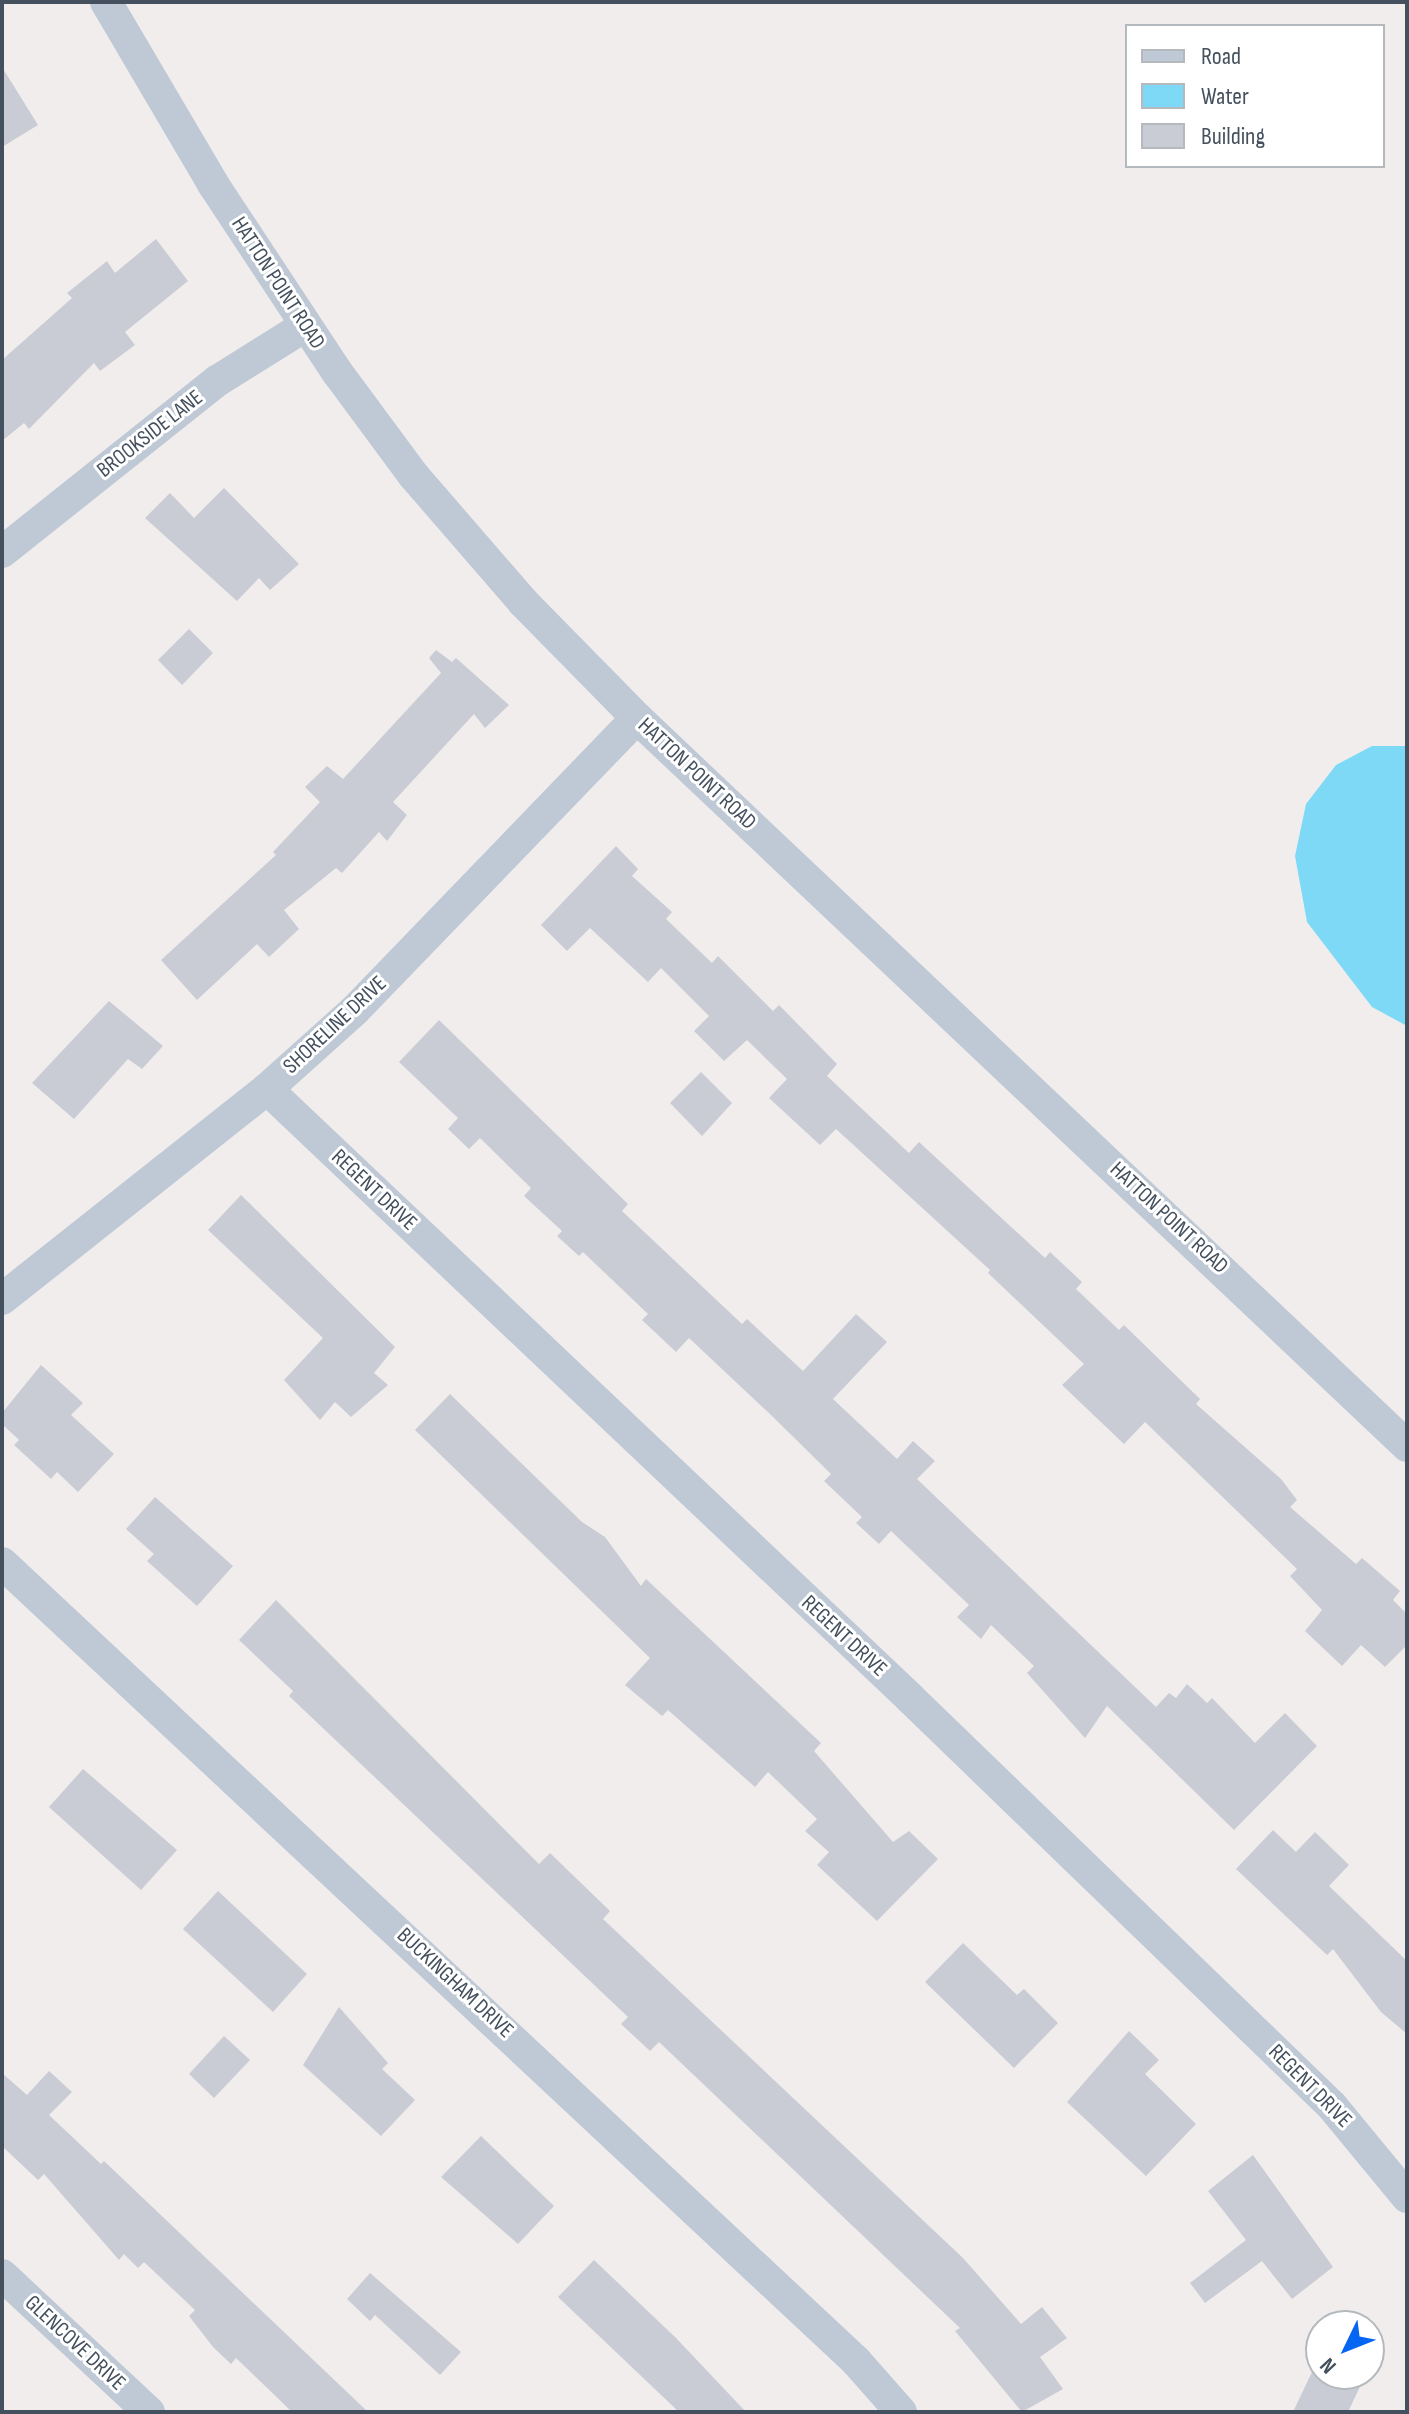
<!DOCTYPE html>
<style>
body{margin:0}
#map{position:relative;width:1409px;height:2414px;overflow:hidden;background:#f1eded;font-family:"Sofia Sans Condensed",sans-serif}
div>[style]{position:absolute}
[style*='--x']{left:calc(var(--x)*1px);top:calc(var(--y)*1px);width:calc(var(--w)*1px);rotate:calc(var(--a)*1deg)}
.water>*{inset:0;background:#7ed9f6}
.building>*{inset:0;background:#c9ccd4}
.street>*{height:32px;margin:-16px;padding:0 16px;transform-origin:16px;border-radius:16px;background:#bfc9d5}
span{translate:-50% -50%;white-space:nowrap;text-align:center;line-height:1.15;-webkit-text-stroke:6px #fff;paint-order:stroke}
.street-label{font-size:22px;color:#44505d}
.frame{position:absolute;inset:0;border:4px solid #44505d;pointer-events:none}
.legend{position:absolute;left:1125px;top:24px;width:260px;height:144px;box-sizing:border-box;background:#fff;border:2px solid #b4b9be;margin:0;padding:10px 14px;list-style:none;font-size:24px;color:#44505d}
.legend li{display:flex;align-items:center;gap:16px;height:40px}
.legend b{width:40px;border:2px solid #b4b9be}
.north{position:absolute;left:1305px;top:2310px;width:80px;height:80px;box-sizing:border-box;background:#fff;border:2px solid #b4b9be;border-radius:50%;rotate:227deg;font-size:22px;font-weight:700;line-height:32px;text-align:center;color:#44505d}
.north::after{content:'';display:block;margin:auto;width:28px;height:36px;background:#0466f3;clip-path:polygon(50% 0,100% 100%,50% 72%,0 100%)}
</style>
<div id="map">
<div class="water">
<div style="clip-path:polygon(1372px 746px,1407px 746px,1407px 1026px,1372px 1007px,1307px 922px,1295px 856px,1306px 804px,1336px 765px)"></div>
</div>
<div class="building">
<div style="clip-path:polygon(2px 67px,38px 125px,2px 147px)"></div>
<div style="clip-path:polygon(156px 239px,188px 281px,125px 332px,135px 345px,100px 371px,94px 363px,29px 429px,24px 423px,2px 441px,2px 360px,72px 298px,67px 293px,107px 261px,115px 273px)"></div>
<div style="clip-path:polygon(224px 488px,299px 564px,270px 590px,259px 578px,237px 601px,145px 518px,170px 493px,194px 518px)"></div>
<div style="clip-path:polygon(189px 629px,213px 653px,182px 685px,158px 660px)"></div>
<div style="clip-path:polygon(436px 650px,452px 662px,456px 658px,509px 705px,485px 728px,474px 714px,393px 802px,407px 815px,387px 841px,379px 832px,342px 873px,336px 868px,284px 910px,299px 929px,269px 957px,257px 944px,197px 1000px,161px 960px,276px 855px,273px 852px,320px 802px,305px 787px,327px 766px,343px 779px,441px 673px,429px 658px)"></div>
<div style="clip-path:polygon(616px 846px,638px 869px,632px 876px,672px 912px,666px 919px,712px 963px,718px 956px,773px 1011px,779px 1005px,837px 1064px,827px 1076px,909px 1153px,919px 1142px,1045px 1258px,1050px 1252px,1082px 1282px,1076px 1289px,1119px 1330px,1124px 1325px,1200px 1399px,1196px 1404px,1281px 1479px,1297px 1500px,1290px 1507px,1356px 1564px,1362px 1558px,1400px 1591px,1393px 1600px,1407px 1614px,1407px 1645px,1385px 1667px,1361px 1645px,1342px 1666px,1305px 1631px,1322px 1610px,1290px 1576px,1297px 1569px,1145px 1422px,1124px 1444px,1062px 1385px,1084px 1364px,988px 1273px,990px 1270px,836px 1129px,820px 1145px,769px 1098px,787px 1079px,747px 1040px,724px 1061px,694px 1031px,709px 1016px,661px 968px,648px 982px,590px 928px,567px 951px,541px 925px)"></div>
<div style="clip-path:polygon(109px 1001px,163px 1046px,142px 1069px,128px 1059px,74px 1119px,32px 1083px)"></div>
<div style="clip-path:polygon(439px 1020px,628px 1204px,622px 1211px,742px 1324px,747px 1319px,803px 1371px,856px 1314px,887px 1342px,833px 1399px,897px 1459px,913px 1441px,935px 1461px,917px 1479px,1156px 1707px,1169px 1693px,1176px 1698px,1187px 1684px,1207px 1703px,1212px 1698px,1255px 1743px,1285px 1713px,1317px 1746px,1234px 1830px,1107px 1706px,1085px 1738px,1027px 1673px,1034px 1666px,991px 1625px,981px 1639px,957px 1617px,969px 1605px,891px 1531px,879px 1544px,856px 1523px,862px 1517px,824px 1481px,831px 1474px,771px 1415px,689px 1338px,676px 1352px,642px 1320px,648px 1314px,583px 1252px,579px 1256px,557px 1236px,562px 1231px,524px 1196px,531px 1188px,480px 1138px,469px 1149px,448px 1129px,458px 1118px,399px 1062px)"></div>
<div style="clip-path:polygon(701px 1072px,732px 1103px,702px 1136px,670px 1103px)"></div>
<div style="clip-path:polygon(241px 1195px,395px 1347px,374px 1373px,388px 1385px,351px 1417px,335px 1402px,320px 1420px,284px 1380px,323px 1338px,208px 1230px)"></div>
<div style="clip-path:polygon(41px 1365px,83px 1403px,71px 1415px,114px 1454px,78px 1492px,57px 1472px,51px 1479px,14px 1445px,19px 1440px,2px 1424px,2px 1413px)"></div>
<div style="clip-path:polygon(450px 1394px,582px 1522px,605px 1537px,641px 1586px,646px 1579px,821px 1743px,814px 1751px,893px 1842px,909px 1831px,938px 1859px,877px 1921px,817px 1865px,829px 1852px,805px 1831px,817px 1819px,768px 1772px,755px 1787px,668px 1710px,662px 1716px,625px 1685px,650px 1658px,415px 1430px)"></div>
<div style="clip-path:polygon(155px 1497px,233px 1566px,197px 1606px,147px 1561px,154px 1554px,126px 1529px)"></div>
<div style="clip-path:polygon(276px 1600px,539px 1864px,550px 1853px,610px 1911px,603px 1919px,963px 2258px,1021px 2324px,1042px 2307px,1067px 2338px,1040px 2357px,1063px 2389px,1022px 2412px,955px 2331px,960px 2328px,659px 2042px,650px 2051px,621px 2024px,628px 2017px,289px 1696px,293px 1691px,239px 1640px)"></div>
<div style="clip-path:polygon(83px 1769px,177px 1850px,141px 1890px,49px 1807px)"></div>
<div style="clip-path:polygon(1273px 1830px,1296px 1852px,1315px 1832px,1349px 1865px,1329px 1886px,1407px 1961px,1407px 2034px,1381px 2012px,1333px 1949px,1327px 1955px,1236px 1869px)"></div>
<div style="clip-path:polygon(218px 1891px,307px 1974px,273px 2012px,183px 1929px)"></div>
<div style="clip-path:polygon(963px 1943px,1017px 1995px,1024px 1989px,1058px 2023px,1014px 2068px,925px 1982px)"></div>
<div style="clip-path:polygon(339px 2007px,388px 2063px,382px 2069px,415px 2100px,381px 2136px,303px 2065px)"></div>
<div style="clip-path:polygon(1129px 2031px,1159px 2060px,1145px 2074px,1196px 2124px,1146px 2176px,1067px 2102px)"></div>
<div style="clip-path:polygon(224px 2036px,250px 2060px,214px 2098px,189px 2074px)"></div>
<div style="clip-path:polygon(49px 2071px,72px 2092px,49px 2115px,101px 2164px,104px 2161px,368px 2412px,292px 2412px,236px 2358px,231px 2364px,213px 2347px,189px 2316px,195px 2310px,144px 2262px,138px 2268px,124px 2254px,119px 2260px,44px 2174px,38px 2180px,2px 2146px,2px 2073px,27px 2095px)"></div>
<div style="clip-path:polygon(481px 2136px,554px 2206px,518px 2244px,441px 2177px)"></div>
<div style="clip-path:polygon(1253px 2155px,1333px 2267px,1292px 2299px,1262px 2261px,1205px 2303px,1190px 2283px,1246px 2240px,1208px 2191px)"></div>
<div style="clip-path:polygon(594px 2260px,676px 2338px,746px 2412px,679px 2412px,558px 2297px)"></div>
<div style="clip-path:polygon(370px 2273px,461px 2352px,440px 2375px,375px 2315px,370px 2321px,347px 2299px)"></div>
<div style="clip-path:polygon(1369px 2336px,1381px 2341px,1369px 2367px)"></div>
<div style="clip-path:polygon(1321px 2353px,1321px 2374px,1366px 2374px,1348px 2412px,1293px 2412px)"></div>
</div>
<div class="street">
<div style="--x:106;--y:2;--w:211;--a:59.5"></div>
<div style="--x:213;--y:184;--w:225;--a:56.6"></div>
<div style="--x:337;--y:372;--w:129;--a:53.5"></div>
<div style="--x:414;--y:476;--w:167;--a:49.1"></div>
<div style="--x:523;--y:602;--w:163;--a:45.5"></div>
<div style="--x:637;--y:718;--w:1060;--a:43.39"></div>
<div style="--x:2;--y:552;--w:275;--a:-38.5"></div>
<div style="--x:217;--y:381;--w:104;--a:-32"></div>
<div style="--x:267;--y:1089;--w:886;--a:43.44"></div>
<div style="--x:910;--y:1698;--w:587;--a:44.03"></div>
<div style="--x:1332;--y:2106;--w:118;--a:50.5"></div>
<div style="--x:2;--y:1299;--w:338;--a:-38.4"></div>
<div style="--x:267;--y:1089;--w:117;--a:-41.9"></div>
<div style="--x:354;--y:1011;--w:407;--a:-46"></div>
<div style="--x:2;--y:1563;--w:1169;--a:43.06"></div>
<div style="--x:856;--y:2361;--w:68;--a:48.6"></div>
<div style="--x:2;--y:2275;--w:201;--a:43"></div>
</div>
<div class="street-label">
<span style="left:278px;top:283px;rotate:57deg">HATTON POINT ROAD</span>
<span style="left:150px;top:434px;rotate:-38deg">BROOKSIDE LANE</span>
<span style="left:697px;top:774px;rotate:43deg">HATTON POINT ROAD</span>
<span style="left:335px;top:1025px;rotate:-43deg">SHORELINE DRIVE</span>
<span style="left:374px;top:1190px;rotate:43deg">REGENT DRIVE</span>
<span style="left:1169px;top:1218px;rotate:43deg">HATTON POINT ROAD</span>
<span style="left:844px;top:1636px;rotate:43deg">REGENT DRIVE</span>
<span style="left:455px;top:1983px;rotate:43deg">BUCKINGHAM DRIVE</span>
<span style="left:1310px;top:2086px;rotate:45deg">REGENT DRIVE</span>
<span style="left:75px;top:2343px;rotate:43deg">GLENCOVE DRIVE</span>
</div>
<div class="frame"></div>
<ul class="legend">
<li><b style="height:10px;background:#bfc9d5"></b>Road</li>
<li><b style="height:22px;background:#7ed9f6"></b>Water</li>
<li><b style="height:22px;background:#c9ccd4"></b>Building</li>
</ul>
<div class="north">N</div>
</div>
